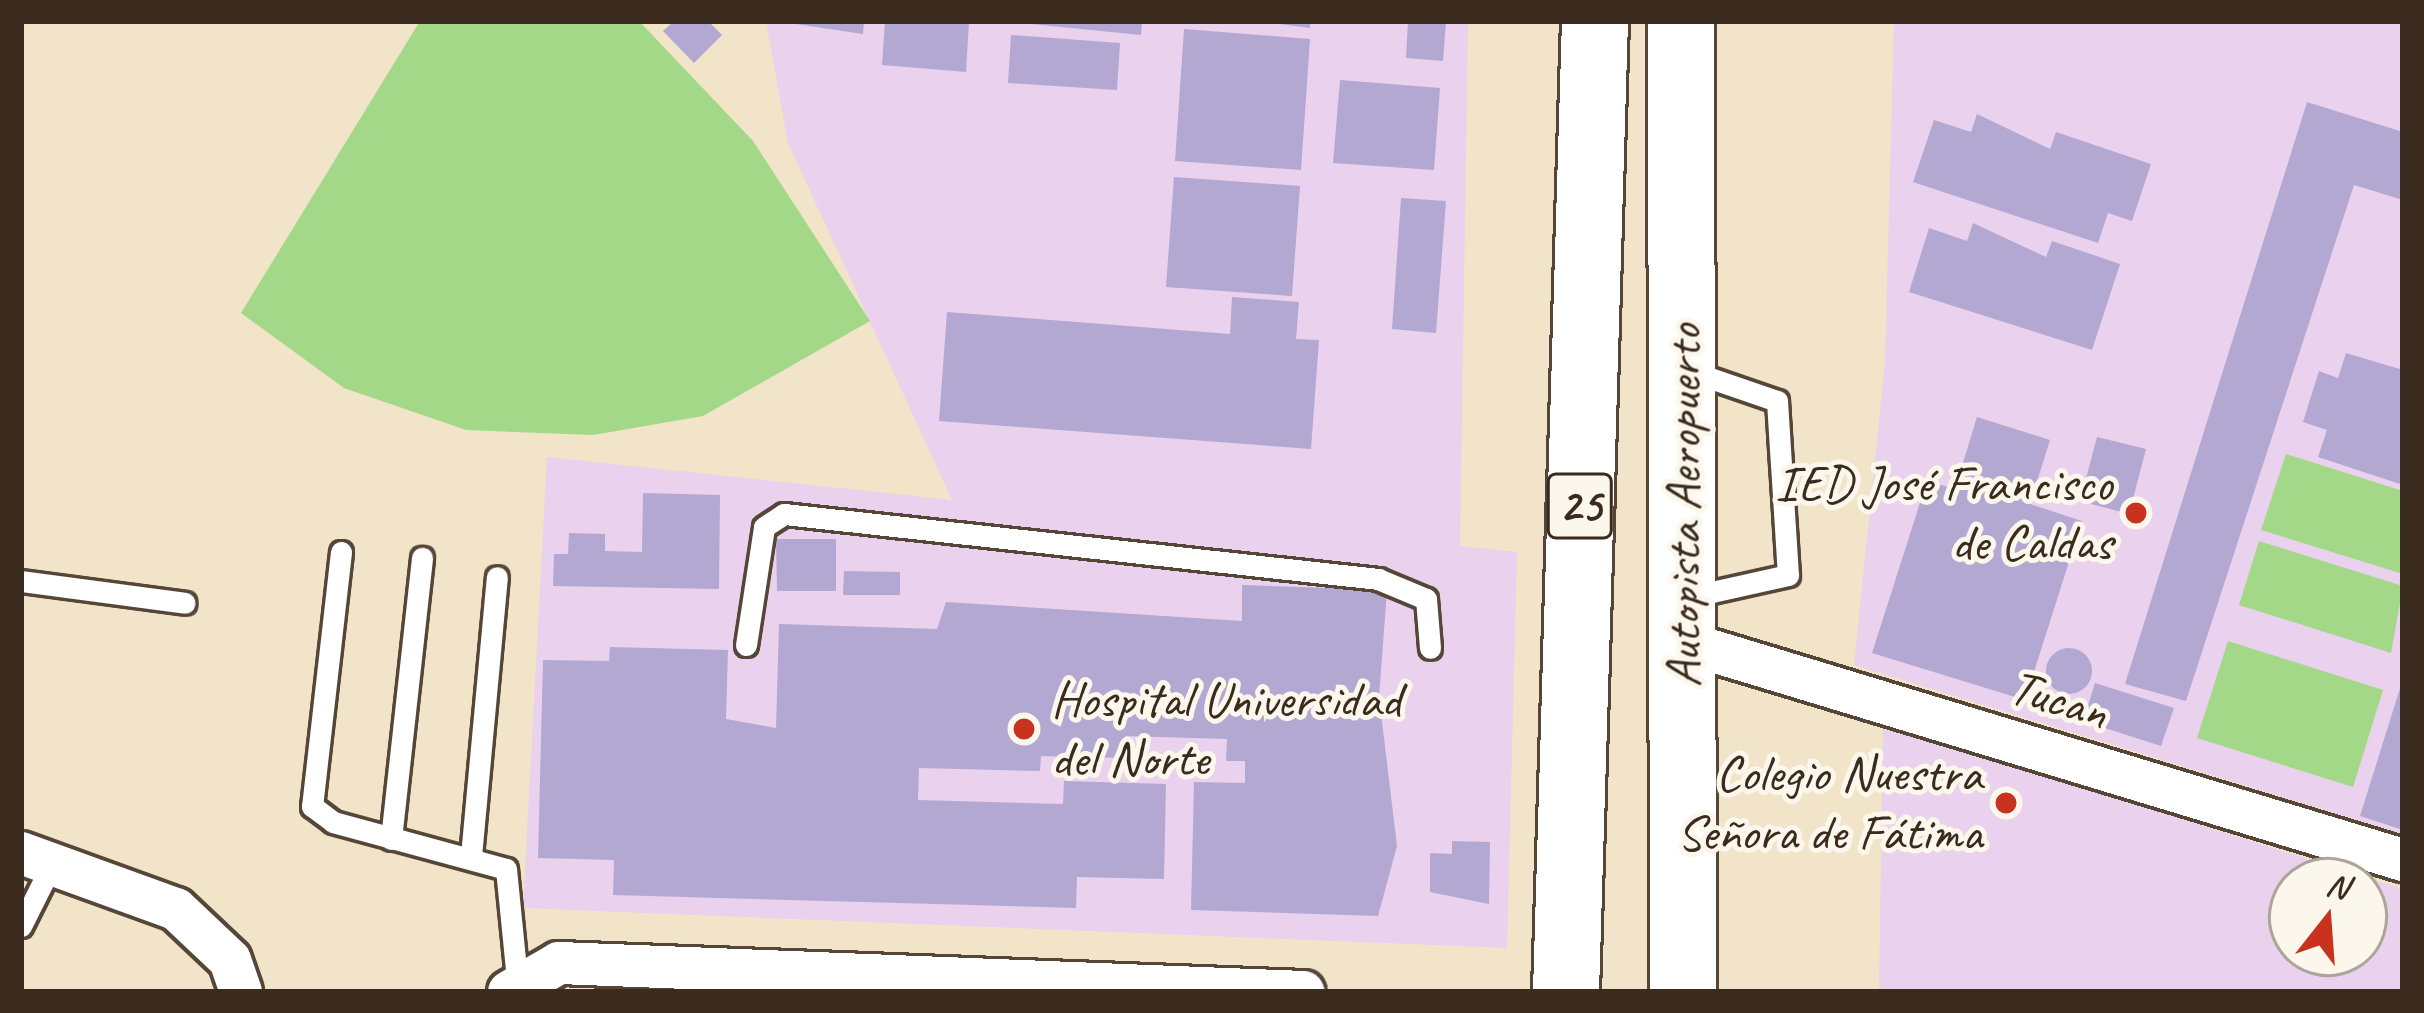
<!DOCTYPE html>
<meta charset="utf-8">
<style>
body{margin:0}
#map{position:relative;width:2424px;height:1013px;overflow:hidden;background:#f1e4c8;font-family:Caveat,sans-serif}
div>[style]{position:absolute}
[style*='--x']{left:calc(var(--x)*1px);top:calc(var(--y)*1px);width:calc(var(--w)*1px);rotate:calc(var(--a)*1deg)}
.built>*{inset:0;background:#ead1ed}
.green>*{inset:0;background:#a3d889}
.building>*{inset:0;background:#b2a8d2}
.round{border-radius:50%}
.roads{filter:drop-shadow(3px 0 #564638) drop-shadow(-3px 0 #564638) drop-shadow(0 3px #564638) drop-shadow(0 -3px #564638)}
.service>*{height:21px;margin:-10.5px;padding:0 10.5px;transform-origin:10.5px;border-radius:10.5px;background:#fff}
.minor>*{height:42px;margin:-21px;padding:0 21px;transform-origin:21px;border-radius:21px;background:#fff}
.trunk>*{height:66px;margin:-33px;padding:0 33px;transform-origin:33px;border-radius:33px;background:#fff}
.dots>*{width:33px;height:33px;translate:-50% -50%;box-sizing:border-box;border:6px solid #fbf7ec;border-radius:50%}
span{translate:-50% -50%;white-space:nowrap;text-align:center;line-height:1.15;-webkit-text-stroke:10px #fbf7ec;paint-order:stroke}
.shield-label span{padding:3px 9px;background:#fbf7ec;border:3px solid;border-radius:9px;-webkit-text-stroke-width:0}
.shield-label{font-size:48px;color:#3b2a1e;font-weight:700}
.poi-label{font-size:51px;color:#3b2a1e}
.right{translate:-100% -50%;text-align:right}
.left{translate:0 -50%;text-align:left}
.street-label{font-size:51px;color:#3b2a1e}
.frame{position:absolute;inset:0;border:24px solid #3b2a1e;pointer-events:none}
.north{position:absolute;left:2268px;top:857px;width:120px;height:120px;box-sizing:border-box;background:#fbf7ec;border:3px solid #aea59a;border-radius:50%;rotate:17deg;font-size:33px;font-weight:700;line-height:48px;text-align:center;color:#3b2a1e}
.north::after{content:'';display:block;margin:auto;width:42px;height:54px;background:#c8321e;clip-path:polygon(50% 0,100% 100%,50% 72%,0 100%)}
</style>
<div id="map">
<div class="built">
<div style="clip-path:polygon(766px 21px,1468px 21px,1460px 546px,1517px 552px,1507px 948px,523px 908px,547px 457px,952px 500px,788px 143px)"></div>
<div style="clip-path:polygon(1894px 21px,2403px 21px,2403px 834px,1854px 665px,1885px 362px)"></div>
<div style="clip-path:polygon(evenodd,1883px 725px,2403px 889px,2403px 992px,1879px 992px,1883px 725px,2364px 881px,2364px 953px,2292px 953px,2292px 881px,2364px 881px)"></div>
</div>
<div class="green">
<div style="clip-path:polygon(420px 21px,639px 21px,753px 141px,870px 321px,703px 416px,593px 435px,466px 430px,344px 388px,241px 313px)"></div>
<div style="clip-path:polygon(2286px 454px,2403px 491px,2403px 574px,2261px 530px)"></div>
<div style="clip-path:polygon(2259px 541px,2403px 586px,2391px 653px,2239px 605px)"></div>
<div style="clip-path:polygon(2228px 641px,2383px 690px,2353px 787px,2197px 738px)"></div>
</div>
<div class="building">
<div style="clip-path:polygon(674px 21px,708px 21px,722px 35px,694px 63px,663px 31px)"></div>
<div style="clip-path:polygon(776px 21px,864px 21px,863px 34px)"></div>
<div style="clip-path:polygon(885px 21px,969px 21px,966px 72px,882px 65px)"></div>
<div style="clip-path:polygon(1002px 21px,1142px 21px,1141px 35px)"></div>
<div style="clip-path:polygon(1256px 21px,1310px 21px,1310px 28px)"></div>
<div style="clip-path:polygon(1408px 21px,1446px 21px,1443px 61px,1406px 58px)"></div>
<div style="clip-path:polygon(1184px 29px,1310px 39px,1301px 170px,1175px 161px)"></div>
<div style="clip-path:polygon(1011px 35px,1120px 43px,1117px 90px,1008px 83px)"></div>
<div style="clip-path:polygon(1340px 80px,1440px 88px,1434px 170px,1333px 163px)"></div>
<div style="clip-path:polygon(2307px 102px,2403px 132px,2403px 200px,2354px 185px,2186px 701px,2125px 684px)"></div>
<div style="clip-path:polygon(1977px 114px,2050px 149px,2056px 132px,2151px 164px,2132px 221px,2108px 213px,2098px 243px,1913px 182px,1934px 120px,1971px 132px)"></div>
<div style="clip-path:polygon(1174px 177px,1300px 186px,1292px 296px,1166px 287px)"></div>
<div style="clip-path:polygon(1401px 198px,1446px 201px,1436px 333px,1392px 329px)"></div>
<div style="clip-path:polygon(1973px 223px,2046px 257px,2052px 241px,2120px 264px,2092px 350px,1909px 292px,1929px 228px,1967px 241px)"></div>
<div style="clip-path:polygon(1232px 297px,1299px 302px,1296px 339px,1319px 340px,1311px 449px,939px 421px,947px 312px,1230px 334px)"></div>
<div style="clip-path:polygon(2346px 353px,2403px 370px,2403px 485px,2318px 457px,2327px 430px,2303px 422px,2319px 371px,2338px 378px)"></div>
<div style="clip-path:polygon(1977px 417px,2050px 440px,2030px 504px,2082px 521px,2025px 700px,1872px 653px,1927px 481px,1955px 489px)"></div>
<div style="clip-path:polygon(2097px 437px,2146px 449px,2129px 514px,2080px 501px)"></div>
<div style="clip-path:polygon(643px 493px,720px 495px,719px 589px,553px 586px,554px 554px,568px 554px,569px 533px,605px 534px,605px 551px,642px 552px)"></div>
<div style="clip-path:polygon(776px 539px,836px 539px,836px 591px,777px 591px)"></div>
<div style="clip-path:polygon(844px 571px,900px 572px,900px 595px,843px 595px)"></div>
<div style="clip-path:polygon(1242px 585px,1387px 590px,1379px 697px,1397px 846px,1378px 916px,1191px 910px,1194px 782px,1245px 783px,1245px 761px,1226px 761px,1227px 739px,1125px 736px,1124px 758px,1041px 756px,1040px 771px,919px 768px,918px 800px,1063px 804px,1064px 781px,1166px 784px,1164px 879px,1077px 877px,1076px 908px,613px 895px,614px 860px,538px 858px,543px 660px,609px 661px,610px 647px,728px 650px,726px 719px,776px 728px,779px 624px,937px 629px,946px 602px,1242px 621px)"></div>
<div class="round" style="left:2046px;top:648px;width:46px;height:46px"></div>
<div style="clip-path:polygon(2402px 682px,2403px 682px,2403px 830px,2360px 816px)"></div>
<div style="clip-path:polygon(2095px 683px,2174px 708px,2161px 746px,2083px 721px)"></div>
<div style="clip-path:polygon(1452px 841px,1490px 842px,1489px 904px,1430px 892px,1430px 853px,1452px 854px)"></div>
</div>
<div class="roads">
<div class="service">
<div style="--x:1687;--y:370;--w:95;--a:19"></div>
<div style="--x:1777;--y:401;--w:174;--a:86.4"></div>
<div style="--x:1788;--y:575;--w:101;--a:167.5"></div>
<div style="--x:341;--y:552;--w:256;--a:96.5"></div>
<div style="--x:312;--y:806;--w:26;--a:37"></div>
<div style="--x:333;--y:822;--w:179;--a:15.2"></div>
<div style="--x:506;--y:869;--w:112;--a:84.3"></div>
<div style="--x:21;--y:581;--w:165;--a:7.6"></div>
<div style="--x:746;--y:645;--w:119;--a:-81.3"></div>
<div style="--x:764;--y:527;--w:24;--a:-33"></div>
<div style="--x:784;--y:514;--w:598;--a:6.24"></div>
<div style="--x:1378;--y:579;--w:52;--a:22.6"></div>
<div style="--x:1426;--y:599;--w:49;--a:85.3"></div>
<div style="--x:391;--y:839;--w:283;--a:-83.7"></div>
<div style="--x:471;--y:856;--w:280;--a:-84.7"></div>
<div style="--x:21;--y:926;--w:69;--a:-63.4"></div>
</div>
<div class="minor">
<div style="--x:1683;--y:642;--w:752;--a:16.85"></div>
<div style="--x:21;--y:853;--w:165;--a:19.9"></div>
<div style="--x:176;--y:909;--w:74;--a:43.4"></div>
<div style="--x:230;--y:960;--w:34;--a:71"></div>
<div style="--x:509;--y:992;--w:58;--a:-30.1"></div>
<div style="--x:559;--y:963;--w:745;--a:2.23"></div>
</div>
<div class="trunk">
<div style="--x:1681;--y:21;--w:971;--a:89.88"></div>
<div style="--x:1566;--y:992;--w:971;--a:-88.29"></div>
</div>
</div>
<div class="dots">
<div style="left:2136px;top:513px;background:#c8321e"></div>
<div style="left:1024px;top:729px;background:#c8321e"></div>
<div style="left:2006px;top:803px;background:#c8321e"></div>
</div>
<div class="shield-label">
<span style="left:1580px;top:506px">25</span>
</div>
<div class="poi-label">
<span class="right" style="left:2112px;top:513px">IED José Francisco<br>de Caldas</span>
<span class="left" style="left:1051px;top:729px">Hospital Universidad<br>del Norte</span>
<span class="right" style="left:1982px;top:803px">Colegio Nuestra<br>Señora de Fátima</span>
</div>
<div class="street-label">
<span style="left:1683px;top:506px;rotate:-90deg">Autopista Aeropuerto</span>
<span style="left:2059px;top:699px;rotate:17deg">Tucan</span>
</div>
<div class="frame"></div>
<div class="north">N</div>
</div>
